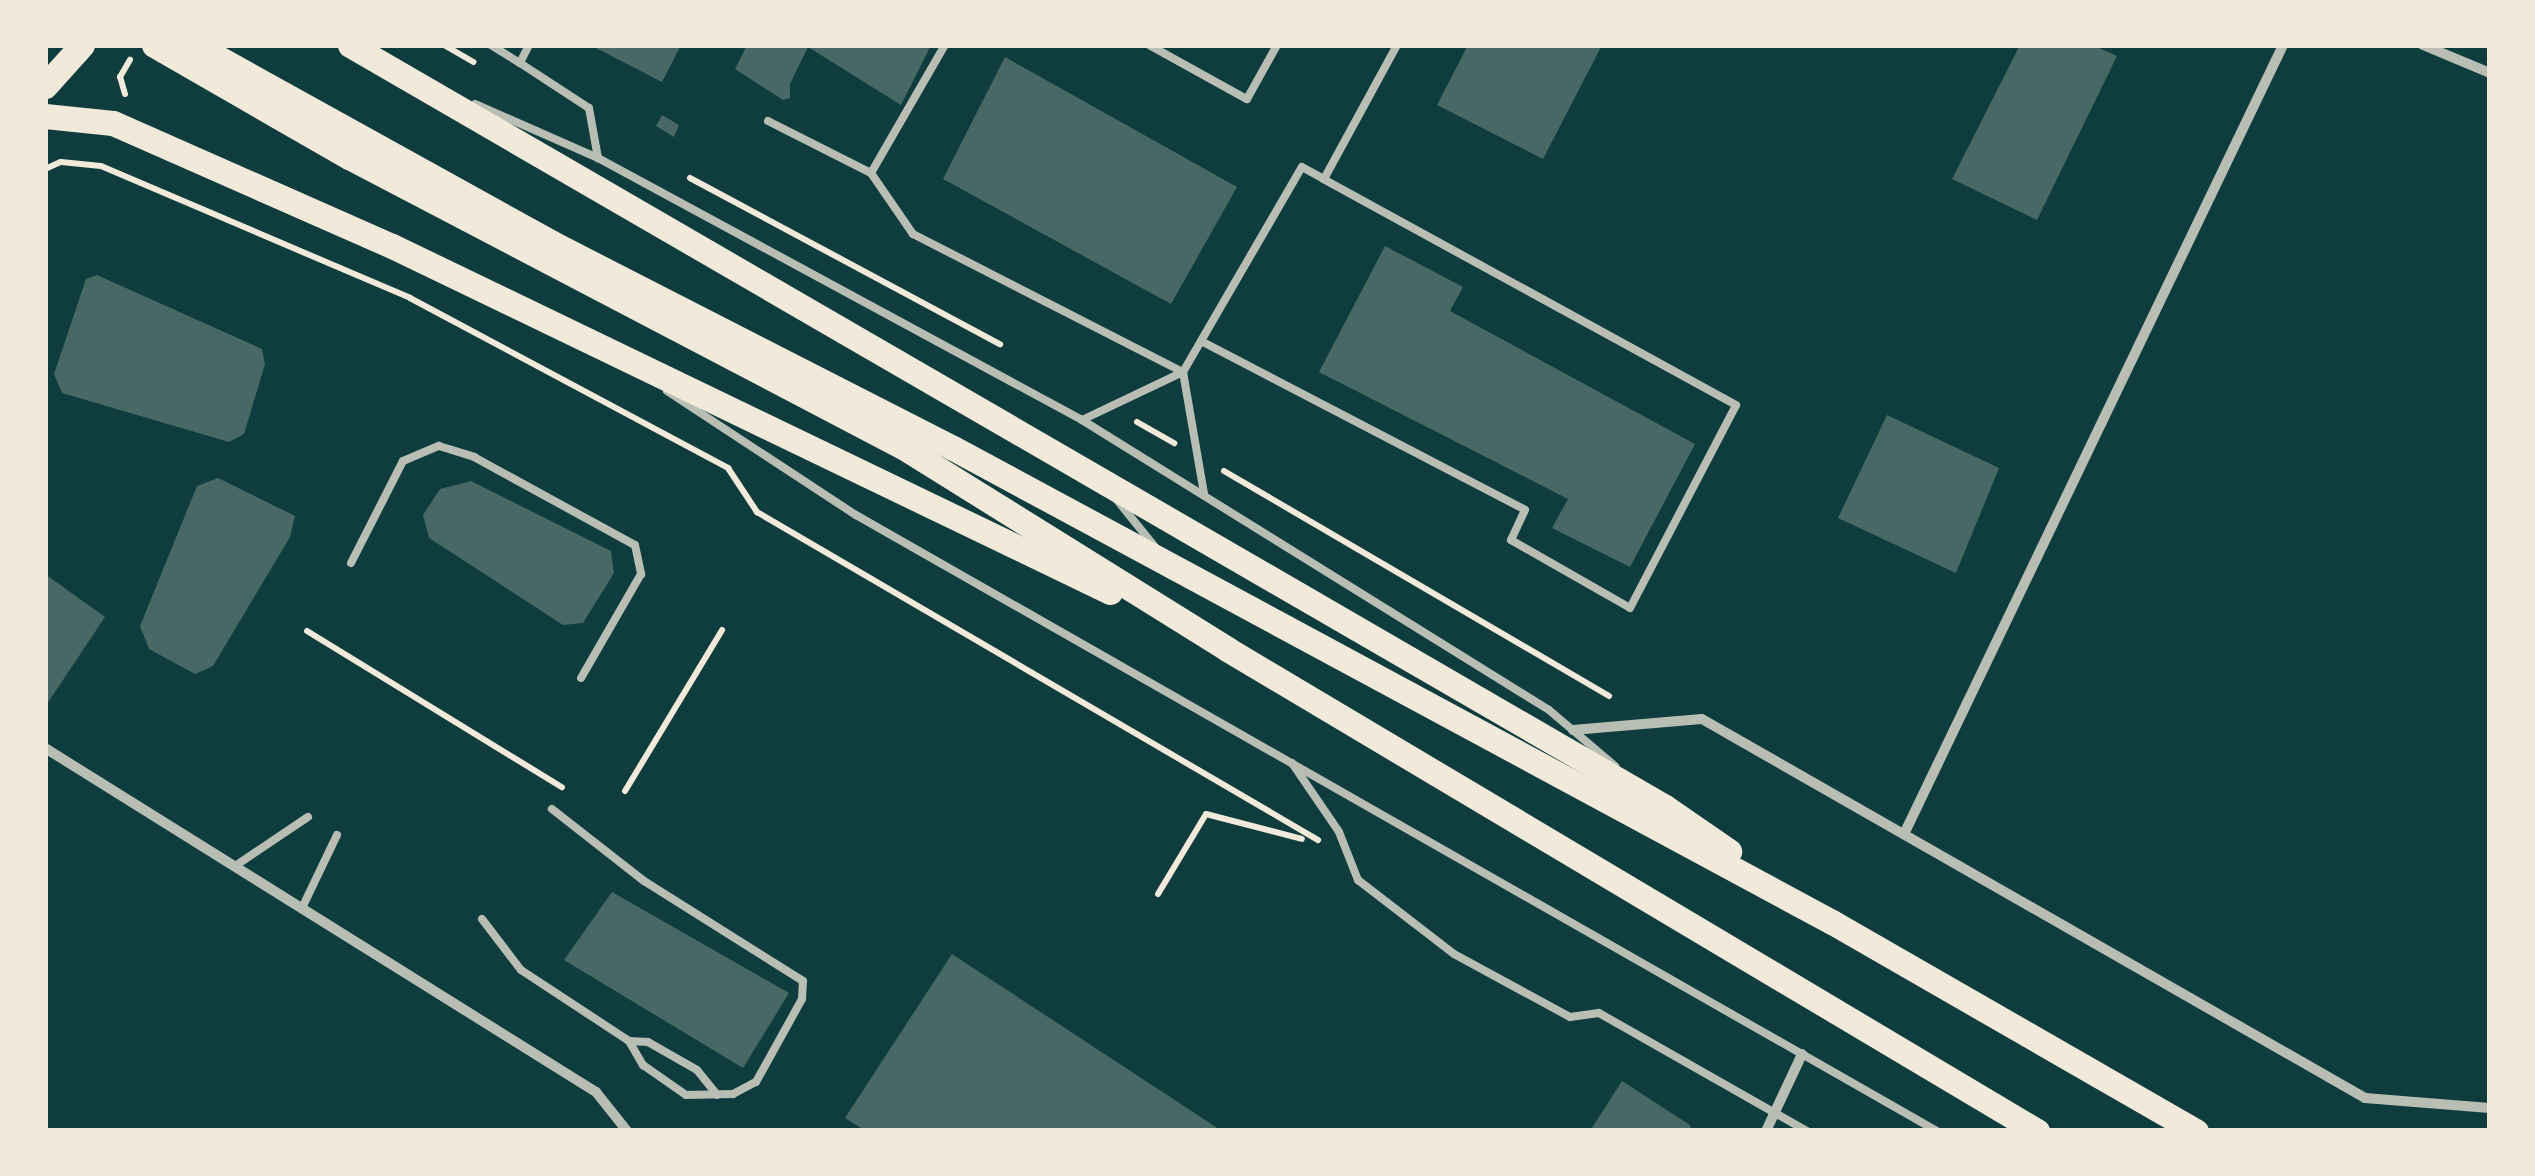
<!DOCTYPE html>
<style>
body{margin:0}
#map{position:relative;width:2535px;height:1176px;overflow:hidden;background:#0f3d3e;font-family:Lato,sans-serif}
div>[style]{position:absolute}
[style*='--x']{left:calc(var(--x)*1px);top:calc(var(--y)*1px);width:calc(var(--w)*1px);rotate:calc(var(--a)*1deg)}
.building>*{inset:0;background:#486865}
.path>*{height:6px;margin:-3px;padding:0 3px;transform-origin:3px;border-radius:3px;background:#f1e9da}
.service>*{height:8px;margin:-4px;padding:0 4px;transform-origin:4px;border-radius:4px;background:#b8beb3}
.minor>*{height:10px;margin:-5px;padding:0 5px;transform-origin:5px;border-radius:5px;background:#b8beb3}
.primary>*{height:25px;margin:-12.5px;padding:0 12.5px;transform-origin:12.5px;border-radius:12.5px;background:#f1e9da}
span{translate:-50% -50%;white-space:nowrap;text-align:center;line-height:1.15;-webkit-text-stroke:10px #f1e9da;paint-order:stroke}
.frame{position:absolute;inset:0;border:48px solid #f1e9da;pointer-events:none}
</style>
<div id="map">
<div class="building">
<div style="clip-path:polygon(590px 45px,681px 45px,662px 82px)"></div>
<div style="clip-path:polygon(747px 45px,931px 45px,901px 105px,808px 47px,790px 84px,790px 98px,783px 100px,735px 69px)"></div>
<div style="clip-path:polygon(1468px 45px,1602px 45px,1543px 159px,1437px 105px)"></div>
<div style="clip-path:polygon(2020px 45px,2092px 45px,2117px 56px,2037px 220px,1952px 179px)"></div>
<div style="clip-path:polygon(1005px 57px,1237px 187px,1171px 304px,943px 179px)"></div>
<div style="clip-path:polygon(662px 115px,679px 125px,674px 137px,656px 126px)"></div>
<div style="clip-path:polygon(1385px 246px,1463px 287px,1450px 311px,1695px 444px,1630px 567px,1552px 528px,1568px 499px,1319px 372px)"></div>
<div style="clip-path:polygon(97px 275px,262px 349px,265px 364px,244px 434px,229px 442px,62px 393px,54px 374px,86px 279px)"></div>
<div style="clip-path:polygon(1887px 415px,1999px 468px,1956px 573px,1838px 518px)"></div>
<div style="clip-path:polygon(218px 478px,295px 516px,290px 537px,213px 666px,195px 674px,149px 649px,140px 626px,197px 486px)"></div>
<div style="clip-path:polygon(471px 481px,611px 551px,614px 573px,583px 623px,563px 625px,429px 538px,423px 515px,440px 489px)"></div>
<div style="clip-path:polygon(45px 574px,105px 617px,45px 707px)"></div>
<div style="clip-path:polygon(612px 892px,789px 993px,743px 1068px,564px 960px)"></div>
<div style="clip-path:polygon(952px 954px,1222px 1131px,866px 1131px,845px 1118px)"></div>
<div style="clip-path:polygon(1622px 1081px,1690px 1125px,1692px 1131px,1590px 1131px)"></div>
</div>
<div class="path">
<div style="--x:444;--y:45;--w:34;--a:30"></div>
<div style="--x:125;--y:94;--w:18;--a:-106"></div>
<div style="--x:120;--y:77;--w:20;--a:-60"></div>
<div style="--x:45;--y:169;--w:17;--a:-24"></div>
<div style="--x:61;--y:162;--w:40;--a:5.7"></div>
<div style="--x:101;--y:166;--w:336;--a:23.1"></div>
<div style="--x:410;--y:298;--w:361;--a:28.1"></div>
<div style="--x:728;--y:468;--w:53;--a:56.6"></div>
<div style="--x:757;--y:512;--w:650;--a:30.31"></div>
<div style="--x:690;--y:178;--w:352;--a:28.2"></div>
<div style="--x:1137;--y:422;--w:43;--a:29.6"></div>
<div style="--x:1224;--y:471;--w:446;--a:30.3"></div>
<div style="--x:307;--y:631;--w:299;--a:31.5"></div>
<div style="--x:625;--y:791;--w:188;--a:-58.9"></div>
<div style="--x:1158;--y:894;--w:93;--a:-59"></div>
<div style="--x:1206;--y:814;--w:99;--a:14.6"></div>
</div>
<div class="service">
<div style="--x:491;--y:45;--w:34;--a:32"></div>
<div style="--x:529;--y:45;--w:20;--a:117"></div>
<div style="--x:520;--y:63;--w:82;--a:33.1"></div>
<div style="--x:589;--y:108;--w:51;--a:79.8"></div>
<div style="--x:1149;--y:45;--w:112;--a:28.9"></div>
<div style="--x:1247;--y:99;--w:62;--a:-60.9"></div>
<div style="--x:475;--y:104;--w:134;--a:23.7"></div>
<div style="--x:598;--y:158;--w:550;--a:28.43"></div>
<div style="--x:1082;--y:420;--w:550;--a:31.84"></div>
<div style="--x:1549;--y:710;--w:87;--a:40.3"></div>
<div style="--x:768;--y:121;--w:115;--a:26.8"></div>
<div style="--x:871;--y:173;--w:74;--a:55.5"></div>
<div style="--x:913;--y:234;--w:303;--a:27.1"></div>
<div style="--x:1183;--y:372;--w:237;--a:-59.9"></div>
<div style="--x:1302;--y:167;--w:25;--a:29"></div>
<div style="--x:871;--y:173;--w:148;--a:-60"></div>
<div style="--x:1201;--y:341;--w:365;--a:27.5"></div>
<div style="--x:1525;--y:510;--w:33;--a:115"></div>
<div style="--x:1511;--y:540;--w:137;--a:29.7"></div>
<div style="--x:1630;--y:608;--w:229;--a:-62.4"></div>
<div style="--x:1736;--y:405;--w:470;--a:-151.3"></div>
<div style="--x:1324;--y:179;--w:153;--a:-61.4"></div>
<div style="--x:667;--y:391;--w:226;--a:33.3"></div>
<div style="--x:856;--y:515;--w:1244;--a:29.68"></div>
<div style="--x:1082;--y:420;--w:112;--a:-25.4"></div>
<div style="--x:1183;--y:372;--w:124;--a:80.2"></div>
<div style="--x:1117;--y:500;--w:60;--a:51"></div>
<div style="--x:351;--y:563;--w:114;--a:-63"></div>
<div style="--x:403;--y:461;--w:39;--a:-23"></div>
<div style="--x:439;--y:446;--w:37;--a:17"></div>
<div style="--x:474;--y:457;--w:183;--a:28.7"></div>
<div style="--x:635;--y:545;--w:30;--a:78"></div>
<div style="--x:641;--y:574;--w:120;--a:120"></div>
<div style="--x:1292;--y:763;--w:83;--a:55.7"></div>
<div style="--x:1339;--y:832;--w:52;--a:68.4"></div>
<div style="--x:1358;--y:880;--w:121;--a:37.6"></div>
<div style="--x:1454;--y:954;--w:132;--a:28.5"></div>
<div style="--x:1570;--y:1017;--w:29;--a:-8"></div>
<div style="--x:1599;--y:1013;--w:239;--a:29.6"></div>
<div style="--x:235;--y:866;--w:88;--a:-33.9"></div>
<div style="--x:302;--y:908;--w:81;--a:-64.4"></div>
<div style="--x:482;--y:919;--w:64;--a:52.6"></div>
<div style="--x:521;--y:970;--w:129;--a:33.3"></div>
<div style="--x:629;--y:1041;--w:28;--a:60"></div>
<div style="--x:643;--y:1065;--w:52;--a:34.9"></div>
<div style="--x:686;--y:1095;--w:47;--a:-1.2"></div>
<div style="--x:733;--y:1094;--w:26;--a:-28"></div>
<div style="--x:756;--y:1082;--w:95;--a:-61"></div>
<div style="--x:802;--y:999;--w:18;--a:-87"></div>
<div style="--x:803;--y:981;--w:188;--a:-147.8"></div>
<div style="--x:644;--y:881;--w:117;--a:-142"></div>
<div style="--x:629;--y:1041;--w:19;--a:3"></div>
<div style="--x:648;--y:1042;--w:56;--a:29.7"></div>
<div style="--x:697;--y:1070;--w:32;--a:51"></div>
</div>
<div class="minor">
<div style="--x:2423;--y:45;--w:73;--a:22.7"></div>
<div style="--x:1573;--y:730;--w:129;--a:-4.9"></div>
<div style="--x:1702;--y:719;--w:764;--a:29.75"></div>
<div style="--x:2365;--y:1098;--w:125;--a:4.6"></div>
<div style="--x:45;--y:748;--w:650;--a:31.98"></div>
<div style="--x:596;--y:1092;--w:50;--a:51.5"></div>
<div style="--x:1905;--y:832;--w:873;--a:-64.34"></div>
<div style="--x:1766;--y:1131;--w:85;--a:-64.9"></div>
</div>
<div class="primary">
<div style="--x:154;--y:45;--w:225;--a:29.9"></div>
<div style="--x:349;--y:157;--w:625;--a:27.63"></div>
<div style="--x:903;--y:447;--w:382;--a:31.9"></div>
<div style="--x:1227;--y:649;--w:943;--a:30.76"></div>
<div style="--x:195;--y:45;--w:408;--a:29"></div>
<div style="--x:552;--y:243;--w:450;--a:27.1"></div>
<div style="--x:953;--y:448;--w:999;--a:28.34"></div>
<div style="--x:1832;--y:922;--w:420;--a:29.9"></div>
<div style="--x:350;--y:45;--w:1520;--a:30.09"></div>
<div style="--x:1665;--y:807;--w:78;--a:34.5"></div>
<div style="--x:45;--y:86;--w:55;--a:-47.9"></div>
<div style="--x:45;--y:116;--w:68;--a:5.9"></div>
<div style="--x:113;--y:123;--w:305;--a:23.8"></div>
<div style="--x:392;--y:246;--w:797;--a:25.73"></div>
</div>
<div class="frame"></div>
</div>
